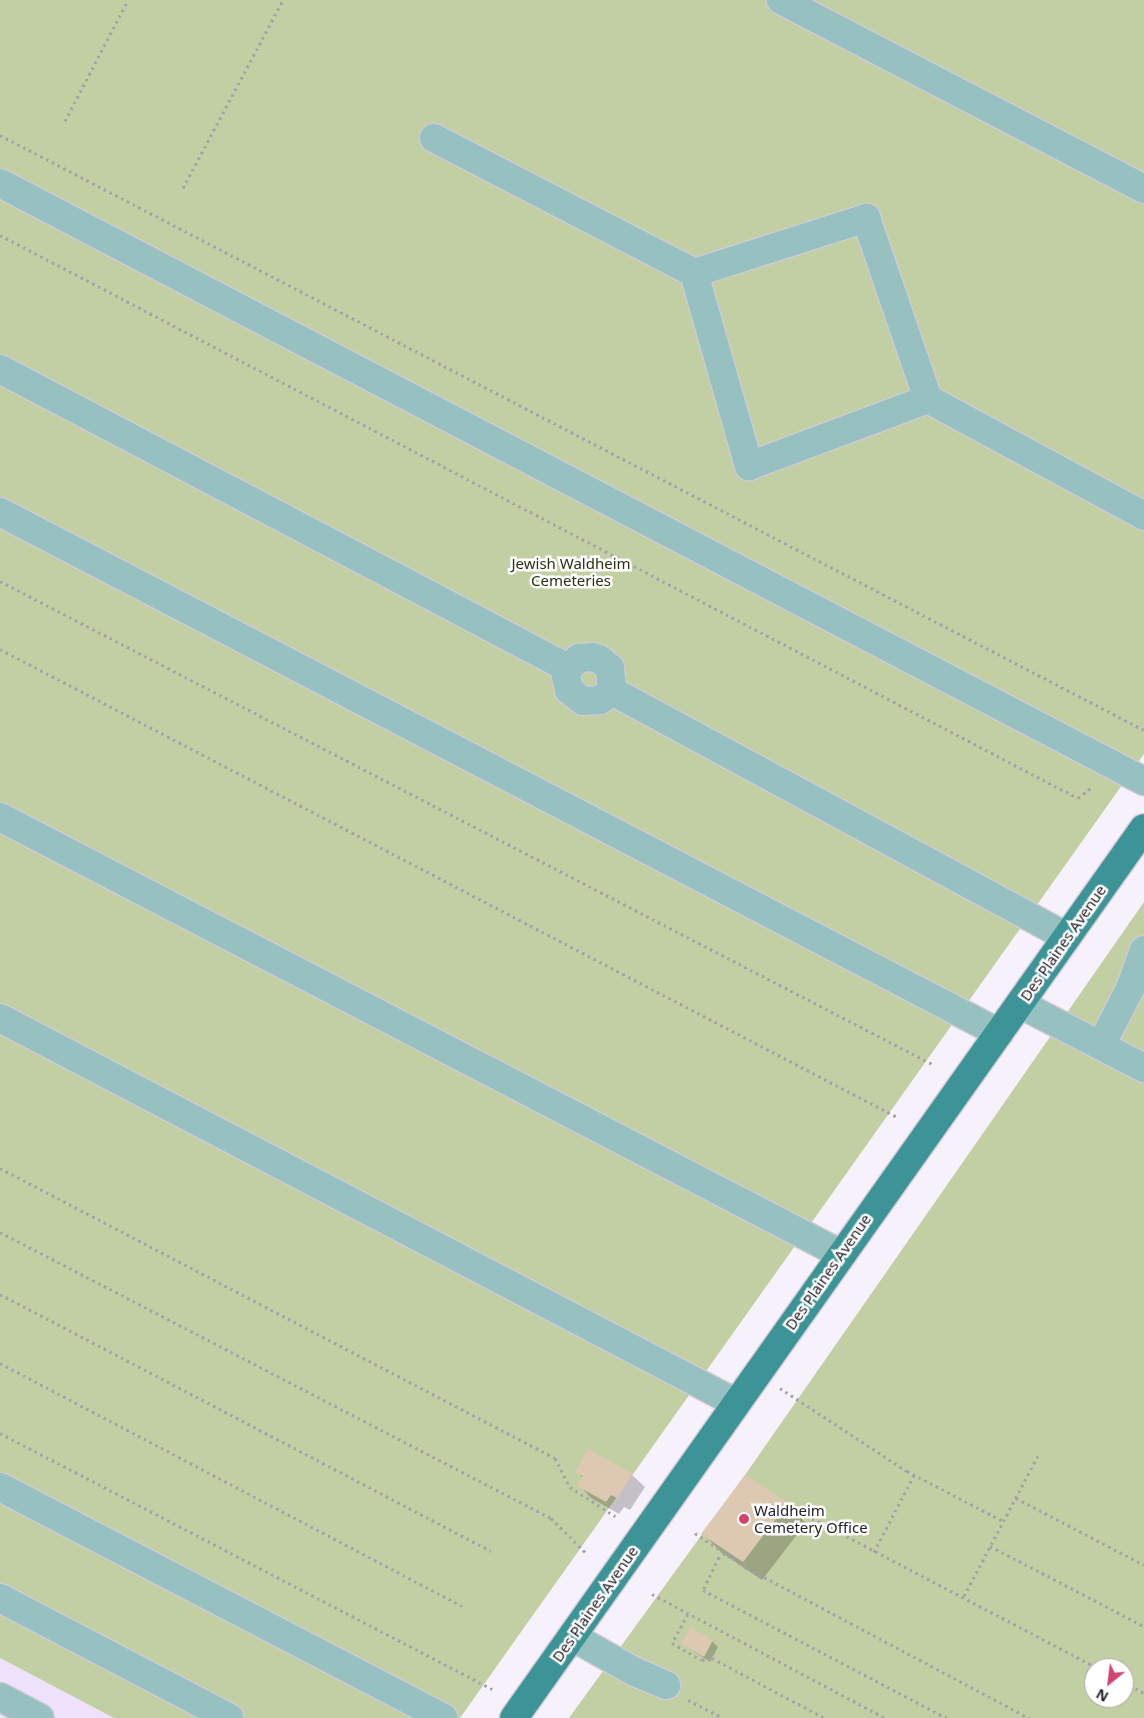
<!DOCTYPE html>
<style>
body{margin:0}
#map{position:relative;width:1144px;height:1718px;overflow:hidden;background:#f6f1fb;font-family:"Noto Sans",sans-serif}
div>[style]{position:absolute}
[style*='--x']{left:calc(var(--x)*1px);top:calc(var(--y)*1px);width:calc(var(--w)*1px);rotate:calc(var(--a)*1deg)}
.built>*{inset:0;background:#eee1fc}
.green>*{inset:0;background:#c2cfa2}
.shadow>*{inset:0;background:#0003}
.building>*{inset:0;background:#ddc9b2}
.path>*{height:3px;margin-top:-1.5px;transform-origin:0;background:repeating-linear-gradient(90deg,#a5a0aa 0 2.5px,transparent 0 6.5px)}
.roads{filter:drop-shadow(1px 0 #d0cbd5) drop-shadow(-1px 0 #d0cbd5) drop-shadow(0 1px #d0cbd5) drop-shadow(0 -1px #d0cbd5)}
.minor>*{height:28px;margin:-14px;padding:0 14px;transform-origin:14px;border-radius:14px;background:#97c0c1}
.major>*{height:28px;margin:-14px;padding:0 14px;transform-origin:14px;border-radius:14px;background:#3d9496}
.dots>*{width:14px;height:14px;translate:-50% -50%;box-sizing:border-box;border:2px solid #fff;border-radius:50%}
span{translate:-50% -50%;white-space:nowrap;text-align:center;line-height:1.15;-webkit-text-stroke:5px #fff;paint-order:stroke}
.park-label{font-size:15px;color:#283011}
.street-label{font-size:15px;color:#252029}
.poi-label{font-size:15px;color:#252029}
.left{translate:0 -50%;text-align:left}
.north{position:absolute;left:1084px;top:1658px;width:50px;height:50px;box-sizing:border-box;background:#fff;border:1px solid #a8a6a9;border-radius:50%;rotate:209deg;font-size:14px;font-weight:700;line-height:20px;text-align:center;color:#252029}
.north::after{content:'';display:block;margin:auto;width:18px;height:22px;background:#d2446e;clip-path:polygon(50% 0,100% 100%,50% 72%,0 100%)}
</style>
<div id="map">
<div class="built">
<div style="clip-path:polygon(0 1658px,114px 1718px,0 1718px)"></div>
</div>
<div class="green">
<div style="clip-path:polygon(0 0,1144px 0,1144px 754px,460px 1718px,114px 1718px,0 1658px)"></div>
<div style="clip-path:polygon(evenodd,1144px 902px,1144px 1718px,569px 1718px,745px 1475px,1144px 902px,1094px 1668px,1124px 1668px,1124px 1698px,1094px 1698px,1094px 1668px)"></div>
</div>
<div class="shadow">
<div style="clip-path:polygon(577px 1471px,632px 1475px,645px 1487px,630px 1510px,624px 1507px,619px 1514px,591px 1498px,579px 1485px,583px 1478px)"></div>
<div style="clip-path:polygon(787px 1504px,806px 1523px,762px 1580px,722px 1553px,703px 1534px)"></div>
<div style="clip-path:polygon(712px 1641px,718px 1647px,710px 1662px,682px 1644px)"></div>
</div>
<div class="building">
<div style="clip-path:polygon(588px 1449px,633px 1474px,617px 1498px,611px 1495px,606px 1502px,577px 1486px,583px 1476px,575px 1472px)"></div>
<div style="clip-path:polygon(745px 1475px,788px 1503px,743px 1562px,701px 1534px)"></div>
<div style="clip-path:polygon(690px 1627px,713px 1640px,704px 1657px,681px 1644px)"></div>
</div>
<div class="path">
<div style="--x:65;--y:121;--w:136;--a:-62.5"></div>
<div style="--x:0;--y:135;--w:1289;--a:27.48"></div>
<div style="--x:183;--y:188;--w:213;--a:-62"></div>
<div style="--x:0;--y:235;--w:1216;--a:27.58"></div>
<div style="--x:1078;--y:798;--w:18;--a:-38"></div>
<div style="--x:0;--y:581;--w:1052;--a:27.39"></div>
<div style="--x:0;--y:649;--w:1012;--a:27.55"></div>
<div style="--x:0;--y:1168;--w:626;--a:27.59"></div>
<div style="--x:555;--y:1458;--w:33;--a:63"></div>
<div style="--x:570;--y:1487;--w:54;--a:32.8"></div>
<div style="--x:0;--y:1232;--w:621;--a:27.43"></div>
<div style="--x:551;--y:1518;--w:52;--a:45"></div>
<div style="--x:0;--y:1294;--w:554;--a:27.63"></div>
<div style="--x:0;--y:1363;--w:522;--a:27.74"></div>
<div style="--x:780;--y:1388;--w:152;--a:33.2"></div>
<div style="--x:907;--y:1471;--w:108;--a:27.5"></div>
<div style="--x:0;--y:1433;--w:555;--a:27.49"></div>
<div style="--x:1016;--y:1498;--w:144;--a:27.6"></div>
<div style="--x:789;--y:1506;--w:349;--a:27.7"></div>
<div style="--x:695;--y:1533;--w:63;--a:33.9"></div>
<div style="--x:747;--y:1568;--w:319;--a:28"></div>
<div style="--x:990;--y:1546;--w:174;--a:27.5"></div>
<div style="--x:874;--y:1552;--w:87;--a:-62.5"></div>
<div style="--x:725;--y:1553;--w:7;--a:146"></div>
<div style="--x:719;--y:1557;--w:37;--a:116"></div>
<div style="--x:703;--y:1590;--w:276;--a:27.7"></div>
<div style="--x:652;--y:1594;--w:264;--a:28"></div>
<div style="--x:964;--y:1596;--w:161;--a:-62.2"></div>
<div style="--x:688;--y:1614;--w:33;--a:119"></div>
<div style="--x:672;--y:1643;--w:34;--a:30"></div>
<div style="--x:702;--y:1660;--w:10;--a:-11"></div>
<div style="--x:712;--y:1658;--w:128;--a:28"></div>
<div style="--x:1124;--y:1682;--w:23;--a:29"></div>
<div style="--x:688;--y:1700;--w:39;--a:27"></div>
</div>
<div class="roads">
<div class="minor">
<div style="--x:781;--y:0;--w:409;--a:27.5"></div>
<div style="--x:434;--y:138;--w:293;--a:27.4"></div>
<div style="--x:694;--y:273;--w:181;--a:-17.7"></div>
<div style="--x:866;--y:218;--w:191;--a:71.1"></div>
<div style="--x:928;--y:399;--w:246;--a:28.4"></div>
<div style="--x:0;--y:183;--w:1291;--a:27.6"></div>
<div style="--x:694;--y:273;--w:201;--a:74.1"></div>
<div style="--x:749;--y:466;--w:191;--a:-20.5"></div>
<div style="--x:0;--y:369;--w:642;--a:27.76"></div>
<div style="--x:568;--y:668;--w:15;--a:-42"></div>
<div style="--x:579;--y:658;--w:13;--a:-4"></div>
<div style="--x:592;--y:657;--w:7;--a:16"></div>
<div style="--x:599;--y:659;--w:14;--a:39"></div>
<div style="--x:610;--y:668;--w:23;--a:85"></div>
<div style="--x:612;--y:691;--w:517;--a:28.4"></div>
<div style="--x:0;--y:512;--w:1127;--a:27.54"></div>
<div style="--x:568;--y:668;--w:8;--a:104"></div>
<div style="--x:566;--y:676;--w:14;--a:78"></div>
<div style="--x:569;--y:690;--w:18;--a:38"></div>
<div style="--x:583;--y:701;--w:17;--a:-3"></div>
<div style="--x:600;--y:700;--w:15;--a:-37"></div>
<div style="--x:0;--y:817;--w:948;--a:27.46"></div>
<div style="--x:1020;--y:1004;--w:140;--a:27.3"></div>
<div style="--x:0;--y:1018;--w:831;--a:27.61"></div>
<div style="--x:1101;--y:1045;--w:63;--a:-62.6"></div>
<div style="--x:1130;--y:989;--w:41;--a:-70.3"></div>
<div style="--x:0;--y:1487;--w:500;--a:27.5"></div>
<div style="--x:0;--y:1598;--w:259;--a:27.6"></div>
<div style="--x:573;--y:1637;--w:69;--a:29.5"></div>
<div style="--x:633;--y:1671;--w:36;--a:23"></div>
<div style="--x:0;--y:1697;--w:45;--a:27.7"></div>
</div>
<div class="major">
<div style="--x:514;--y:1718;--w:1090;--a:-54.71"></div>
</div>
</div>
<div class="dots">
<div style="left:744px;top:1519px;background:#d2446e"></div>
</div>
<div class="park-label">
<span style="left:571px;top:572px">Jewish Waldheim<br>Cemeteries</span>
</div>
<div class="street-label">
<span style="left:1063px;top:943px;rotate:-55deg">Des Plaines Avenue</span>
<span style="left:828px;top:1272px;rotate:-55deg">Des Plaines Avenue</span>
<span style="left:595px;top:1604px;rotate:-55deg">Des Plaines Avenue</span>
</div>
<div class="poi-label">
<span class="left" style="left:754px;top:1519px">Waldheim<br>Cemetery Office</span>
</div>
<div class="north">N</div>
</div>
